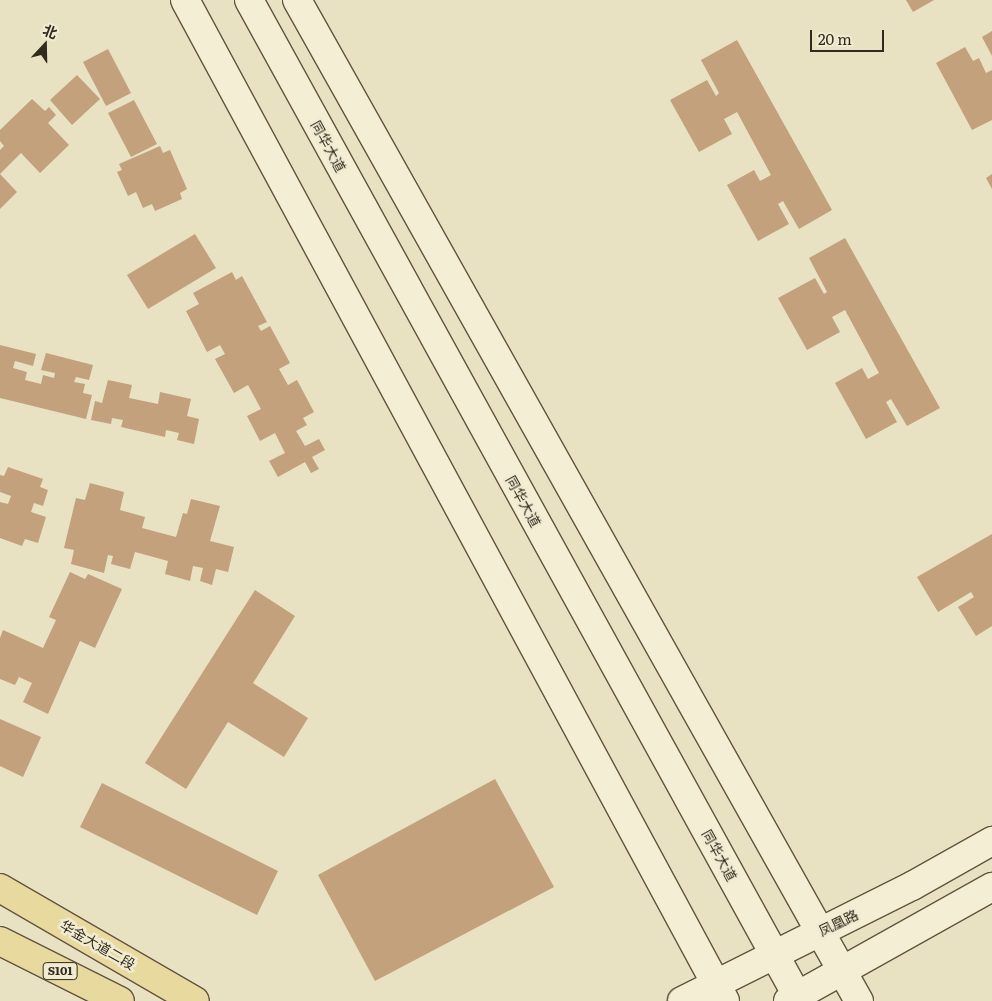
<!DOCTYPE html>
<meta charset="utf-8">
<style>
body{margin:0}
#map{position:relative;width:992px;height:1001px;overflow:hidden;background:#e8e1c2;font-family:Literata,"Noto Sans SC",serif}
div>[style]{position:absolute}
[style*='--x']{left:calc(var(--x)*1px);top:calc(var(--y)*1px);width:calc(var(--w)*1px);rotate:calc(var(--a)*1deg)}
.building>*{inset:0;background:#c2a17c}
.roads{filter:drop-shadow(1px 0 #62543f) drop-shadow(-1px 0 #62543f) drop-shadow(0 1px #62543f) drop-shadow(0 -1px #62543f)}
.secondary>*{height:28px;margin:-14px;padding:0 14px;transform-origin:14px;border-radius:14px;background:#f4eed4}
.primary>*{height:28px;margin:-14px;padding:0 14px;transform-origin:14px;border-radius:14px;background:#e8d99e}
span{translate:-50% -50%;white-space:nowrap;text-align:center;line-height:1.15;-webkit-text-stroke:5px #f0ebd1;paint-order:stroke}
.shield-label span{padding:1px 4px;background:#f0ebd1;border:1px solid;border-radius:4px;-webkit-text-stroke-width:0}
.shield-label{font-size:12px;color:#312a1e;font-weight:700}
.street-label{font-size:14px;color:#312a1e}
.north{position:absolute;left:20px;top:20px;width:50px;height:50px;-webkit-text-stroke:4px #f0ebd1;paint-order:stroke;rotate:21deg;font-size:14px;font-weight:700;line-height:20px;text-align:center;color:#312a1e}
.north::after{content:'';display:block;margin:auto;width:18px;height:22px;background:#312a1e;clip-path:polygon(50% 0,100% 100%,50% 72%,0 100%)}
.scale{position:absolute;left:810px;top:30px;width:74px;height:22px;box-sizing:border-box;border:2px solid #312a1e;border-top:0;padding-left:6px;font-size:15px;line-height:18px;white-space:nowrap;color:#312a1e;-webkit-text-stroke:4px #f0ebd1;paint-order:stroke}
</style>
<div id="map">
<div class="building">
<div style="clip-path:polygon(906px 0,934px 0,913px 12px)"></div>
<div style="clip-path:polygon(992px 31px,992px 56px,982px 37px)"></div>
<div style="clip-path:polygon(737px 40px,832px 210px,799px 229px,783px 201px,778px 204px,789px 224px,758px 241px,727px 185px,754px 170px,760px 181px,771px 175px,737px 112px,724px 119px,732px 134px,699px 152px,670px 100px,707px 80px,716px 96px,719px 93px,701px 60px)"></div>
<div style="clip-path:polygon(965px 47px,973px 61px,979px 58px,986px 73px,992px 70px,992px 120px,972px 130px,936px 63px)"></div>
<div style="clip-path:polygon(108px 49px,131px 93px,106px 106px,83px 62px)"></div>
<div style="clip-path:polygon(77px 75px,100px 99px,72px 125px,50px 100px)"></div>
<div style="clip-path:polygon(32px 99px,45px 111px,49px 107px,56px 115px,48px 123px,69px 145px,40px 173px,21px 153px,0 174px,0 150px,4px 146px,0 141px,0 130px)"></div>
<div style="clip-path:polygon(134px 100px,157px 144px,131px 157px,108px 113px)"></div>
<div style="clip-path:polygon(160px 146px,163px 153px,170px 150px,187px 189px,180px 193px,182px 199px,155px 211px,152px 204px,143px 208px,136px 192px,128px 196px,117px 172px,122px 170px,119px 164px)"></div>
<div style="clip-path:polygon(0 174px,17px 192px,0 209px)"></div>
<div style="clip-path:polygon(992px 174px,992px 189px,986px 178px)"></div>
<div style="clip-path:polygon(195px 234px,216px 268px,148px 309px,127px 275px)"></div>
<div style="clip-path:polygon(845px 238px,940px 408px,907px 426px,891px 399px,886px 402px,897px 422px,866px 439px,835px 383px,862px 368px,868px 379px,879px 373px,845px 310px,832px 317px,840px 332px,807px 350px,778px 298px,815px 278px,824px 294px,827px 292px,809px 258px)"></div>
<div style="clip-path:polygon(232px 272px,236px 280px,242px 276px,267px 322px,258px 326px,261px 331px,270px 326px,290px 363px,279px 369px,288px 385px,297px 380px,314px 412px,303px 418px,307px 425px,296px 431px,305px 446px,319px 439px,325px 450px,312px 457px,319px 469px,311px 473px,305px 462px,278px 477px,269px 461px,285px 453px,275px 433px,260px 441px,247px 416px,261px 409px,248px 385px,234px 393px,215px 359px,225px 354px,220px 345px,207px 352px,186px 311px,199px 304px,193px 293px)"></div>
<div style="clip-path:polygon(0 345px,36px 354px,33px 366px,15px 361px,13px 368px,27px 372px,25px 380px,41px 384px,43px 375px,54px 378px,55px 373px,41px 370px,46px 353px,93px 365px,89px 380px,76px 377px,74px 382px,85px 384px,83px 393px,92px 395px,86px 419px,0 398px)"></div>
<div style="clip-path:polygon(108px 380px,132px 385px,129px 398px,158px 404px,160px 392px,191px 399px,187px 416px,199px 419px,194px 444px,177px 440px,179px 433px,166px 430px,165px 437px,121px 427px,123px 420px,112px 418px,111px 424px,91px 420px,95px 401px,102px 403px)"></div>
<div style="clip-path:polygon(8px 467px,43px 479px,40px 487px,48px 490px,43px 506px,34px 503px,31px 512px,46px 517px,38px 543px,25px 539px,22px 546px,0 538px,0 502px,8px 504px,11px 496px,0 492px,0 475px,4px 476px)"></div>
<div style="clip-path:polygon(90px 483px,124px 492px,120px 510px,145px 517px,142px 528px,176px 537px,183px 513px,187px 514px,191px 499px,220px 506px,210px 541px,234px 547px,228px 572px,216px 569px,212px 585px,200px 581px,203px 568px,193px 566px,190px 581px,165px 574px,168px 561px,135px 552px,130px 569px,111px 564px,113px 556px,108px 555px,104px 573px,71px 564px,74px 550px,64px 548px,76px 498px,85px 500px)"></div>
<div style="clip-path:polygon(992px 534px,992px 626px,976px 636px,958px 607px,974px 597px,971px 592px,938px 612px,917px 577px)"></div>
<div style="clip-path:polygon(70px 572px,85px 579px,88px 574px,122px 589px,95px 648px,80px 641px,48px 714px,23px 702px,32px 683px,19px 677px,15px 685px,0 679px,0 638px,3px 630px,43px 648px,56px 620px,49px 617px)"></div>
<div style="clip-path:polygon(255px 590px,295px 616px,253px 683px,308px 718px,284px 757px,228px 722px,186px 789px,145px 763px)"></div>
<div style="clip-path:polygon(0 719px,41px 737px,23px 777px,0 766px)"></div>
<div style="clip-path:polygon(495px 779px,554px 887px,375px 981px,318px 875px)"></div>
<div style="clip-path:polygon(102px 783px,278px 871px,257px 915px,80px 827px)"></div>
</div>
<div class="roads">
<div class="secondary">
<div style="--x:185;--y:0;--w:1137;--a:61.65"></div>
<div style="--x:249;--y:0;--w:1143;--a:61.17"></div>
<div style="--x:297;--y:0;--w:1148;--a:60.69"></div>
<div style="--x:682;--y:1001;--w:257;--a:-26.6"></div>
<div style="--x:912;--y:886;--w:92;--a:-29.4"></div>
<div style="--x:788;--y:1001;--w:234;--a:-29.2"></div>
</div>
<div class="primary">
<div style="--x:0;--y:888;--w:225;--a:30.1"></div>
<div style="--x:0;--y:941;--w:134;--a:26.6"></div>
</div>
</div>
<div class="shield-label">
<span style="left:60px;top:971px">S101</span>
</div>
<div class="street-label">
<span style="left:329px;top:146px;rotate:61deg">同华大道</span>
<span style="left:524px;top:501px;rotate:61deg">同华大道</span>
<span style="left:720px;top:855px;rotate:61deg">同华大道</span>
<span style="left:838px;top:922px;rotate:-26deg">凤凰路</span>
<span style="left:98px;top:944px;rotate:30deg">华金大道二段</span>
</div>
<div class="north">北</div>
<div class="scale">20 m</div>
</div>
